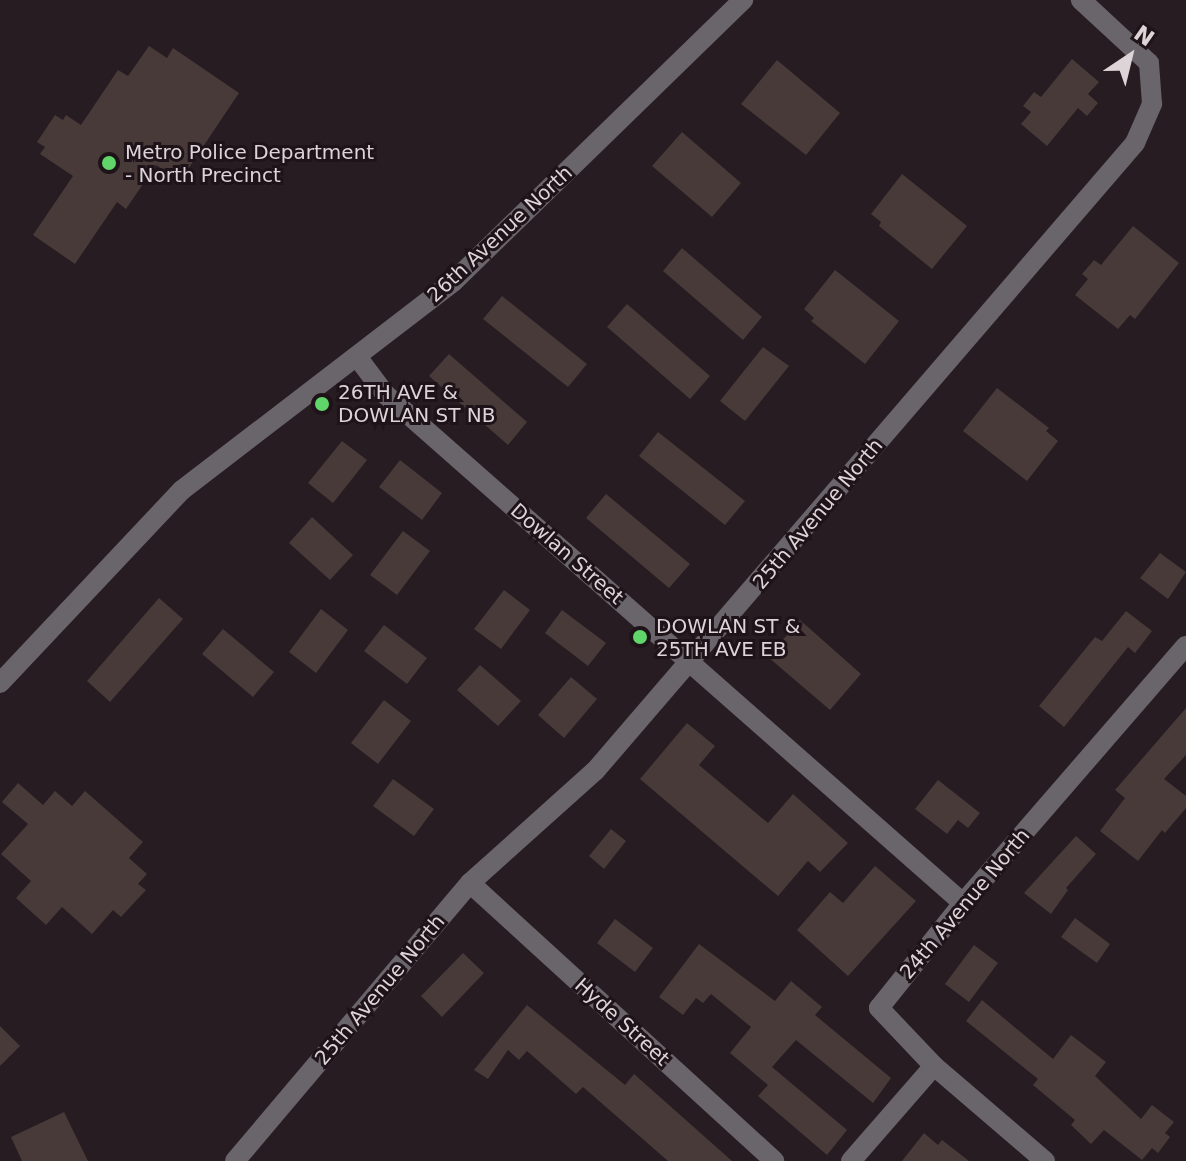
<!DOCTYPE html>
<style>
body{margin:0}
#map{position:relative;width:1186px;height:1161px;overflow:hidden;background:#271c21;font-family:"DejaVu Sans",sans-serif}
div>[style]{position:absolute}
[style*='--x']{left:calc(var(--x)*1px);top:calc(var(--y)*1px);width:calc(var(--w)*1px);rotate:calc(var(--a)*1deg)}
.building>*{inset:0;background:#473a39}
.minor>*{height:20px;margin:-10px;padding:0 10px;transform-origin:10px;border-radius:10px;background:#69656a}
.dots>*{width:22px;height:22px;translate:-50% -50%;box-sizing:border-box;border:4px solid #1e1318;border-radius:50%}
span{translate:-50% -50%;white-space:nowrap;text-align:center;line-height:1.15;-webkit-text-stroke:6px #1e1318;paint-order:stroke}
.poi-label{font-size:20px;color:#dcd4d7}
.left{translate:0 -50%;text-align:left}
.street-label{font-size:20px;color:#dcd4d7}
.north{position:absolute;left:1090px;top:16px;width:80px;height:80px;-webkit-text-stroke:6px #1e1318;paint-order:stroke;rotate:35deg;font-size:22px;font-weight:700;line-height:32px;text-align:center;color:#dcd4d7}
.north::after{content:'';display:block;margin:auto;width:28px;height:36px;background:#dcd4d7;clip-path:polygon(50% 0,100% 100%,50% 72%,0 100%)}
</style>
<div id="map">
<div class="building">
<div style="clip-path:polygon(149px 46px,167px 58px,173px 48px,239px 93px,180px 181px,156px 165px,126px 209px,117px 202px,75px 264px,33px 235px,73px 176px,40px 154px,45px 147px,37px 142px,55px 115px,63px 120px,66px 115px,81px 125px,118px 70px,128px 76px)"></div>
<div style="clip-path:polygon(1072px 59px,1099px 82px,1088px 94px,1098px 103px,1087px 116px,1078px 108px,1047px 146px,1021px 124px,1031px 112px,1023px 106px,1034px 92px,1041px 97px)"></div>
<div style="clip-path:polygon(777px 60px,840px 113px,806px 155px,741px 104px)"></div>
<div style="clip-path:polygon(682px 132px,741px 183px,712px 217px,652px 166px)"></div>
<div style="clip-path:polygon(902px 174px,967px 226px,932px 269px,879px 226px,881px 222px,871px 214px)"></div>
<div style="clip-path:polygon(1133px 226px,1179px 263px,1135px 319px,1130px 315px,1118px 329px,1075px 295px,1088px 279px,1082px 274px,1094px 260px,1101px 265px)"></div>
<div style="clip-path:polygon(682px 248px,762px 317px,743px 340px,663px 271px)"></div>
<div style="clip-path:polygon(835px 270px,899px 321px,865px 364px,811px 321px,814px 318px,804px 309px)"></div>
<div style="clip-path:polygon(502px 296px,587px 364px,568px 387px,483px 319px)"></div>
<div style="clip-path:polygon(627px 304px,710px 376px,690px 399px,607px 327px)"></div>
<div style="clip-path:polygon(763px 347px,789px 366px,745px 421px,720px 401px)"></div>
<div style="clip-path:polygon(449px 354px,527px 422px,508px 445px,429px 376px)"></div>
<div style="clip-path:polygon(997px 388px,1049px 428px,1046px 431px,1058px 441px,1027px 481px,963px 431px)"></div>
<div style="clip-path:polygon(658px 432px,745px 501px,725px 525px,639px 456px)"></div>
<div style="clip-path:polygon(342px 441px,367px 460px,333px 503px,308px 483px)"></div>
<div style="clip-path:polygon(400px 460px,442px 493px,422px 520px,379px 487px)"></div>
<div style="clip-path:polygon(606px 494px,690px 564px,669px 588px,586px 518px)"></div>
<div style="clip-path:polygon(312px 517px,353px 555px,330px 580px,289px 543px)"></div>
<div style="clip-path:polygon(403px 531px,430px 551px,397px 595px,370px 575px)"></div>
<div style="clip-path:polygon(1160px 553px,1186px 572px,1168px 599px,1140px 578px)"></div>
<div style="clip-path:polygon(504px 590px,530px 610px,501px 649px,474px 629px)"></div>
<div style="clip-path:polygon(159px 598px,183px 619px,110px 702px,87px 681px)"></div>
<div style="clip-path:polygon(321px 609px,348px 630px,316px 673px,289px 652px)"></div>
<div style="clip-path:polygon(562px 610px,606px 643px,588px 666px,545px 633px)"></div>
<div style="clip-path:polygon(1126px 611px,1152px 631px,1135px 653px,1128px 647px,1064px 727px,1039px 706px,1095px 637px,1102px 641px)"></div>
<div style="clip-path:polygon(800px 620px,861px 674px,830px 710px,768px 657px)"></div>
<div style="clip-path:polygon(384px 625px,427px 658px,407px 684px,364px 651px)"></div>
<div style="clip-path:polygon(223px 629px,274px 672px,253px 697px,202px 654px)"></div>
<div style="clip-path:polygon(480px 665px,521px 701px,498px 726px,457px 690px)"></div>
<div style="clip-path:polygon(571px 677px,597px 699px,564px 738px,538px 715px)"></div>
<div style="clip-path:polygon(384px 700px,411px 721px,378px 764px,351px 743px)"></div>
<div style="clip-path:polygon(1186px 708px,1186px 755px,1164px 779px,1186px 796px,1186px 808px,1165px 833px,1162px 830px,1138px 861px,1100px 831px,1125px 798px,1115px 790px)"></div>
<div style="clip-path:polygon(687px 723px,715px 746px,699px 765px,768px 823px,793px 794px,848px 843px,820px 872px,808px 861px,778px 896px,640px 779px)"></div>
<div style="clip-path:polygon(393px 779px,434px 809px,414px 836px,373px 806px)"></div>
<div style="clip-path:polygon(938px 780px,980px 813px,968px 828px,958px 820px,947px 834px,915px 809px)"></div>
<div style="clip-path:polygon(18px 783px,43px 805px,55px 791px,72px 806px,85px 791px,143px 842px,129px 858px,147px 874px,138px 884px,146px 890px,121px 917px,113px 910px,92px 934px,62px 907px,46px 925px,16px 898px,31px 881px,1px 854px,28px 824px,2px 802px)"></div>
<div style="clip-path:polygon(611px 829px,626px 841px,604px 869px,589px 856px)"></div>
<div style="clip-path:polygon(1076px 836px,1096px 854px,1066px 888px,1068px 890px,1051px 914px,1024px 893px)"></div>
<div style="clip-path:polygon(875px 866px,916px 901px,848px 976px,797px 930px,830px 892px,843px 903px)"></div>
<div style="clip-path:polygon(1075px 918px,1110px 944px,1097px 963px,1061px 937px)"></div>
<div style="clip-path:polygon(615px 919px,653px 948px,635px 972px,597px 943px)"></div>
<div style="clip-path:polygon(699px 944px,775px 1001px,791px 981px,822px 1007px,815px 1015px,891px 1078px,873px 1103px,796px 1040px,772px 1067px,847px 1130px,827px 1155px,758px 1096px,768px 1085px,730px 1053px,751px 1027px,711px 994px,703px 1003px,696px 998px,683px 1015px,659px 997px)"></div>
<div style="clip-path:polygon(974px 945px,998px 963px,969px 1002px,945px 984px)"></div>
<div style="clip-path:polygon(463px 953px,484px 973px,442px 1017px,421px 996px)"></div>
<div style="clip-path:polygon(982px 1000px,1053px 1059px,1071px 1035px,1106px 1062px,1095px 1076px,1141px 1119px,1152px 1105px,1174px 1122px,1165px 1133px,1170px 1137px,1158px 1153px,1152px 1148px,1142px 1160px,1104px 1130px,1091px 1144px,1071px 1125px,1075px 1120px,1033px 1085px,1038px 1079px,966px 1021px)"></div>
<div style="clip-path:polygon(527px 1005px,625px 1085px,634px 1074px,732px 1161px,668px 1161px,583px 1087px,576px 1094px,527px 1051px,519px 1060px,508px 1050px,488px 1079px,474px 1070px)"></div>
<div style="clip-path:polygon(0 1026px,20px 1046px,0 1066px)"></div>
<div style="clip-path:polygon(64px 1112px,88px 1161px,22px 1161px,11px 1137px)"></div>
<div style="clip-path:polygon(924px 1133px,938px 1145px,942px 1140px,969px 1161px,902px 1161px)"></div>
</div>
<div class="minor">
<div style="--x:358;--y:358;--w:45;--a:53.1"></div>
<div style="--x:385;--y:394;--w:770;--a:41.37"></div>
<div style="--x:0;--y:683;--w:265;--a:-46.7"></div>
<div style="--x:182;--y:490;--w:342;--a:-37.5"></div>
<div style="--x:453;--y:282;--w:405;--a:-44.2"></div>
<div style="--x:470;--y:883;--w:412;--a:42.4"></div>
<div style="--x:235;--y:1161;--w:364;--a:-49.8"></div>
<div style="--x:470;--y:883;--w:168;--a:-41.9"></div>
<div style="--x:595;--y:771;--w:828;--a:-49.31"></div>
<div style="--x:1135;--y:143;--w:43;--a:-66.4"></div>
<div style="--x:1152;--y:104;--w:41;--a:-94.2"></div>
<div style="--x:1149;--y:63;--w:93;--a:-137.2"></div>
<div style="--x:851;--y:1161;--w:126;--a:-48.9"></div>
<div style="--x:1045;--y:1161;--w:146;--a:-139.4"></div>
<div style="--x:934;--y:1066;--w:80;--a:-133.5"></div>
<div style="--x:879;--y:1008;--w:134;--a:-51.3"></div>
<div style="--x:963;--y:903;--w:340;--a:-49.1"></div>
</div>
<div class="dots">
<div style="left:109px;top:163px;background:#60d56a"></div>
<div style="left:322px;top:404px;background:#60d56a"></div>
<div style="left:640px;top:637px;background:#60d56a"></div>
</div>
<div class="poi-label">
<span class="left" style="left:125px;top:164px">Metro Police Department<br>- North Precinct</span>
<span class="left" style="left:338px;top:404px">26TH AVE &amp;<br>DOWLAN ST NB</span>
<span class="left" style="left:656px;top:638px">DOWLAN ST &amp;<br>25TH AVE EB</span>
</div>
<div class="street-label">
<span style="left:500px;top:234px;rotate:-43deg">26th Avenue North</span>
<span style="left:818px;top:514px;rotate:-50deg">25th Avenue North</span>
<span style="left:567px;top:554px;rotate:41deg">Dowlan Street</span>
<span style="left:965px;top:904px;rotate:-50deg">24th Avenue North</span>
<span style="left:380px;top:990px;rotate:-50deg">25th Avenue North</span>
<span style="left:622px;top:1022px;rotate:42deg">Hyde Street</span>
</div>
<div class="north">N</div>
</div>
